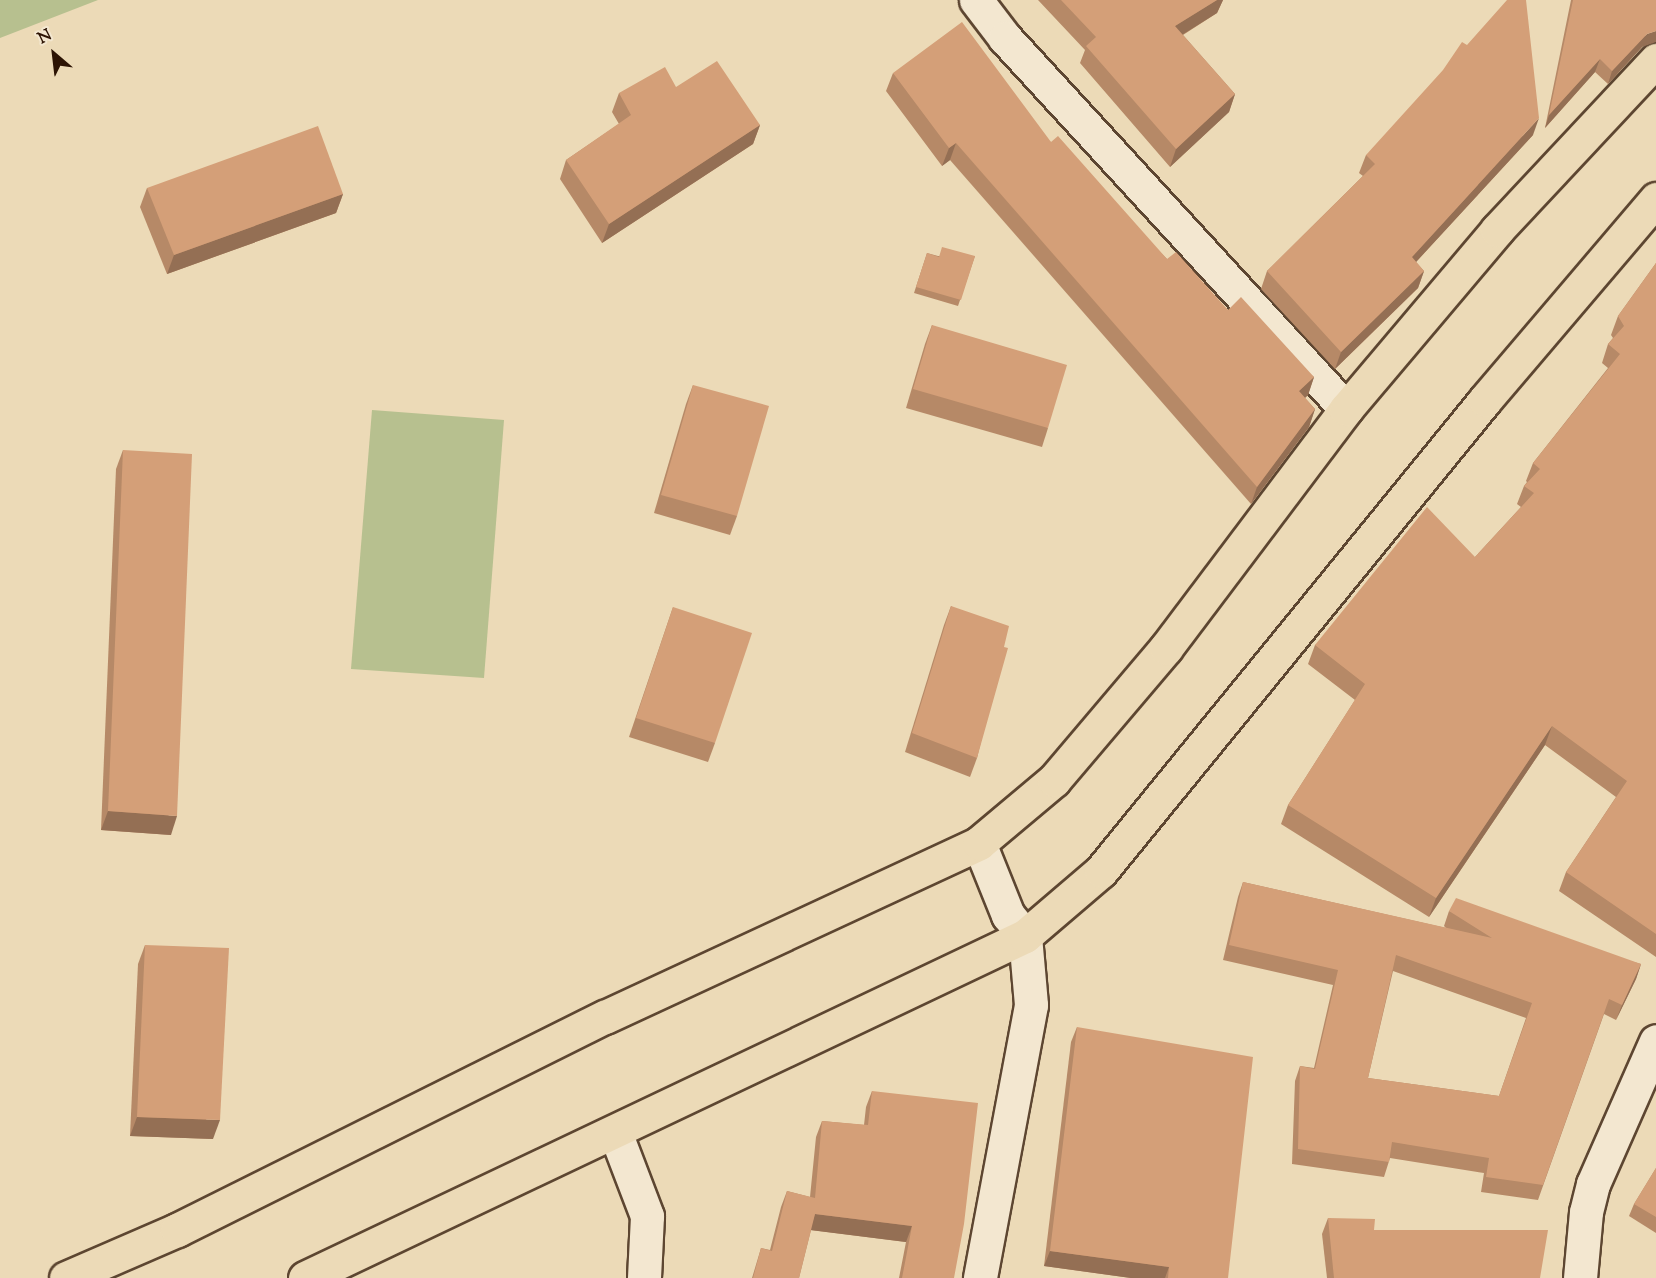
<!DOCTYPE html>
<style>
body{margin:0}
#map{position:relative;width:1656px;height:1278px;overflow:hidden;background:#ecdab7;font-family:"Sorts Mill Goudy",serif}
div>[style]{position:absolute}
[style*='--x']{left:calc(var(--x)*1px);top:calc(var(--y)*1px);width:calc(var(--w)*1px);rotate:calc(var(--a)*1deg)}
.green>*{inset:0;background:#b7c08f}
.roads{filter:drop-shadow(2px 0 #5d4631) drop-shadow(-2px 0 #5d4631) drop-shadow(0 2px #5d4631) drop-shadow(0 -2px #5d4631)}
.minor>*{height:33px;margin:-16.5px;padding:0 16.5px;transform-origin:16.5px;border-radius:16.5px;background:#f3e7d0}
.major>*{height:33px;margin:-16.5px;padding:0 16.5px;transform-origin:16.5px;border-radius:16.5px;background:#ecdab7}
.wall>*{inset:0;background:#b68967}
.shaded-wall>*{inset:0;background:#946f54}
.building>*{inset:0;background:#d49f78}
span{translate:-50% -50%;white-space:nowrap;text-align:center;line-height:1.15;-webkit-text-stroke:4.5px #f3e7d0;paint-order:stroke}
.north{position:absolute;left:24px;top:24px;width:60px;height:60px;-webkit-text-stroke:4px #f3e7d0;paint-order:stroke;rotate:332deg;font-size:16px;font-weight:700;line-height:24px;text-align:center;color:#2d1404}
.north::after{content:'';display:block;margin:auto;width:21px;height:27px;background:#2d1404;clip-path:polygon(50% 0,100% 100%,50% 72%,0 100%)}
</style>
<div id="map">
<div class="green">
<div style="clip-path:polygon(0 0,98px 0,0 38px)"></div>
<div style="clip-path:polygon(372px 410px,504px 420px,484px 678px,351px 669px)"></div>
</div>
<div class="roads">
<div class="minor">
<div style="--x:976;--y:0;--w:48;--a:52.7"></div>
<div style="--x:1005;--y:38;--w:504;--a:47.41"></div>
<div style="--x:979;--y:843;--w:78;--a:68.1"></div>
<div style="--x:1008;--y:915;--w:27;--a:51"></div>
<div style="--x:1025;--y:936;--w:69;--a:85"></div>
<div style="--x:1031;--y:1005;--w:278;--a:100.6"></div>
<div style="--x:615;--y:1132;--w:90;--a:69.1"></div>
<div style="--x:647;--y:1216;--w:62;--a:92.8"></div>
<div style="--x:1580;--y:1278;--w:66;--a:-84.8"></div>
<div style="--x:1586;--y:1212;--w:29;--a:-76"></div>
<div style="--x:1593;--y:1184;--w:156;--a:-66.2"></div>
</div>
<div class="major">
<div style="--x:66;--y:1278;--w:121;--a:-23.4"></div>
<div style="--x:177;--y:1230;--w:478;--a:-26.5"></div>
<div style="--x:605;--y:1017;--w:412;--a:-24.9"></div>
<div style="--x:979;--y:843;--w:98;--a:-40"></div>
<div style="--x:1054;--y:780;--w:173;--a:-49.7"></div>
<div style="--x:1166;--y:648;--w:299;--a:-53"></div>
<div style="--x:1346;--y:409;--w:234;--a:-49.8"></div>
<div style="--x:1497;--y:230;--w:233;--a:-46.9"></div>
<div style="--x:305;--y:1278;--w:797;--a:-25.41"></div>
<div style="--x:1025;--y:936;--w:100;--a:-40.5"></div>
<div style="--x:1101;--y:871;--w:608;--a:-50.81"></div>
<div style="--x:1485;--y:400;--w:264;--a:-49.6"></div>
</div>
</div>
<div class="wall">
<div style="clip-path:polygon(1038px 0,1223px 0,1217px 13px,1183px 35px,1235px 94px,1229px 112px,1170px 167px,1080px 63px,1085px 50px)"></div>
<div style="clip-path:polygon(1571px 0,1656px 0,1642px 47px,1608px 84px,1595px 72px,1545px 128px)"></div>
<div style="clip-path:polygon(893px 73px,1051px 142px,1167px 259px,1228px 310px,1314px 377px,1308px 395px,1305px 398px,1315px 409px,1309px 427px,1251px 504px,950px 160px,942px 166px,886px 91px)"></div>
<div style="clip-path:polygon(676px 87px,760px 125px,753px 144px,602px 243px,560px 179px,566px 160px,619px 124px,612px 112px,619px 93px)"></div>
<div style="clip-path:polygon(1533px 135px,1416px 262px,1424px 271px,1418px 288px,1335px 369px,1261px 289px,1267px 271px,1363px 176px,1359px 173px,1366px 155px)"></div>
<div style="clip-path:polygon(147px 188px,343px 194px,336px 213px,167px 274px,140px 207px)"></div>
<div style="clip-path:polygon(927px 253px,938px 256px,975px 256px,958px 306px,914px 293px)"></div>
<div style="clip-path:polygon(1656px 263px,1656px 957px,1559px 891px,1566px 872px,1616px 797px,1545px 745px,1429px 917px,1281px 824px,1288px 805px,1355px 700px,1308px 664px,1315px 645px,1475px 557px,1521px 507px,1517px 504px,1524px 486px,1527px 482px,1526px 481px,1533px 463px,1608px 368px,1602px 363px,1608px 344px,1613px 338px,1611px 335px,1618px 316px)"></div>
<div style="clip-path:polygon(932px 325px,1048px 428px,1042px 447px,906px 408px,925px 344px)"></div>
<div style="clip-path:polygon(693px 385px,737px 516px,730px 535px,654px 513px,686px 404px)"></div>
<div style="clip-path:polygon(123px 450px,171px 835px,101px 830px,116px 469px)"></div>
<div style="clip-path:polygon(951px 606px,1004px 647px,977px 758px,970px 777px,905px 752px,944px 625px)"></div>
<div style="clip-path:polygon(673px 607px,715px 743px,708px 762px,629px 737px)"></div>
<div style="clip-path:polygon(evenodd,1243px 882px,1446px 928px,1444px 926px,1449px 911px,1641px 964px,1636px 979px,1616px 1020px,1604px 1014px,1538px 1200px,1481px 1192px,1484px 1173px,1390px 1158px,1384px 1177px,1292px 1164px,1295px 1081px,1300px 1066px,1314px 1068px,1333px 985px,1223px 960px,1238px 897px,1243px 882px,1393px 971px,1526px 1018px,1499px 1096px,1368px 1078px,1393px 971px)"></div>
<div style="clip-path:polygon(145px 945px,213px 1139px,130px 1136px,138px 964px)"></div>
<div style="clip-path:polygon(1077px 1027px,1228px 1278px,1131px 1278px,1044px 1266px,1071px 1042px)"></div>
<div style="clip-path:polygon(872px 1091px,954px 1278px,899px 1278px,906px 1242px,811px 1230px,799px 1278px,752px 1278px,761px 1248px,770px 1250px,781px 1207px,787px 1191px,810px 1197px,816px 1137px,822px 1121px,864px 1125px,866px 1107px)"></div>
<div style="clip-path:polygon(1656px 1168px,1656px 1233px,1629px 1216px,1634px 1204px)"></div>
<div style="clip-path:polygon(1328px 1218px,1374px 1230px,1540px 1278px,1327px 1278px,1322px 1234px)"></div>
</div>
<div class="shaded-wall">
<div style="clip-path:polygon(1217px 0,1223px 0,1217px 13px,1169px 43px,1175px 26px)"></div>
<div style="clip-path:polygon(1656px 31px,1656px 42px,1642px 47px,1608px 84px,1612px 71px,1647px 34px)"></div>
<div style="clip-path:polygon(1600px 59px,1595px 72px,1545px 128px,1549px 115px)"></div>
<div style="clip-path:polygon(1235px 94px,1229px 112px,1170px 167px,1176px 149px)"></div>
<div style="clip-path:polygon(1539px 118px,1533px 135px,1405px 274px,1412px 257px)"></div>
<div style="clip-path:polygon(760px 125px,753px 144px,602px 243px,609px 224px)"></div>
<div style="clip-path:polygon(956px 143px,950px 160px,942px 166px,949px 148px)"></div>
<div style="clip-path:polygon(343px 194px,336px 213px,167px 274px,174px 255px)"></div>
<div style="clip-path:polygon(1424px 271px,1418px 288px,1335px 369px,1341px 352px)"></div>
<div style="clip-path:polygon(1314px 377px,1308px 395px,1293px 409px,1299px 391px)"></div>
<div style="clip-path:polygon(1315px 409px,1309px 427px,1251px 504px,1257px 487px)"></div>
<div style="clip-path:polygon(1552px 726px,1545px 745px,1429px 917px,1436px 898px)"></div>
<div style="clip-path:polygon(108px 811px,177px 816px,171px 835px,101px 830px)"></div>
<div style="clip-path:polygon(1641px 964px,1636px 979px,1616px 1020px,1622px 1005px)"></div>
<div style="clip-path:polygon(137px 1117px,220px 1120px,213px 1139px,130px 1136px)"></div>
<div style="clip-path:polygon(815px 1214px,912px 1226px,906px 1242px,810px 1230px)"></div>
<div style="clip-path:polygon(1050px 1251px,1169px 1267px,1165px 1278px,1131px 1278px,1044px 1266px)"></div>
</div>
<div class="building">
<div style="clip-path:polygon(1061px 0,1217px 0,1175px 26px,1235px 94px,1176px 149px,1086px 46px,1096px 37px)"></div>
<div style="clip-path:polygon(1507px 0,1526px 0,1539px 118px,1412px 257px,1424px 271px,1341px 352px,1267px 271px,1375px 164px,1366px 155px,1443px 70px,1462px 42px,1467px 45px)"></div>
<div style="clip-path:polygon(1573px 0,1656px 0,1656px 31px,1647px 34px,1612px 71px,1600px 59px,1549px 115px)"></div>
<div style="clip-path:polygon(962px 22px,1051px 142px,1058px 136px,1167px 259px,1176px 252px,1228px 310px,1241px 297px,1314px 377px,1299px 391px,1315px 409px,1257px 487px,956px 143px,949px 148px,893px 73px)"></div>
<div style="clip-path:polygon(717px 61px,760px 125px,609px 224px,566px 160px,631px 115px,619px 93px,665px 67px,676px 87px)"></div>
<div style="clip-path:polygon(318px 126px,343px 194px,174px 255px,147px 188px)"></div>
<div style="clip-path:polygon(942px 247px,975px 256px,961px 300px,916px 287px,927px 253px,939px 257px)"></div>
<div style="clip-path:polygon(1656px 263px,1656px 934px,1566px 872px,1627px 781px,1552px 726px,1436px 898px,1288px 805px,1365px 684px,1315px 645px,1427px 507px,1475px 557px,1534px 493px,1524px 486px,1540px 469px,1533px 463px,1620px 354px,1608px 344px,1624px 326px,1618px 316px)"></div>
<div style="clip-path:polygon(932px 325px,1067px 365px,1048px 428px,913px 389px)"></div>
<div style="clip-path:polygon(693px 385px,769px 406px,737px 516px,661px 495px)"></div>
<div style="clip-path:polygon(123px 450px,192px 454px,177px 816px,108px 811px)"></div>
<div style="clip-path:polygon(951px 606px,1009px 626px,1004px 647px,1008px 648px,977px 758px,912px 733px)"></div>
<div style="clip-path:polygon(673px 607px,752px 633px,715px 743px,636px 718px)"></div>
<div style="clip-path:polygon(evenodd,1243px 882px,1492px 938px,1449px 911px,1456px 898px,1641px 964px,1622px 1005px,1609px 999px,1543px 1185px,1486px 1177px,1489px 1158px,1392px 1142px,1389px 1162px,1298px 1149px,1300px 1066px,1315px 1069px,1338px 970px,1229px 945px,1243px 882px,1396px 955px,1532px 1003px,1499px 1096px,1368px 1078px,1396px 955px)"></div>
<div style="clip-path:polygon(145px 945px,229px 948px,220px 1120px,137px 1117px)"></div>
<div style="clip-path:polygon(1077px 1027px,1253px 1057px,1228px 1278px,1168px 1278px,1169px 1267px,1050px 1251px)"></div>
<div style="clip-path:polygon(872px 1091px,978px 1103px,964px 1224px,954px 1278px,902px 1278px,912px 1226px,815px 1214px,799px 1278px,753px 1278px,761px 1248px,772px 1251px,787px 1191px,815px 1198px,822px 1121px,868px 1125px)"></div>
<div style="clip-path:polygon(1656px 1168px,1656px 1217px,1634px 1204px)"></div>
<div style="clip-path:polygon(1328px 1218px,1375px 1219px,1374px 1230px,1548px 1230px,1540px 1278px,1334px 1278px)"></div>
</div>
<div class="north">N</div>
</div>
